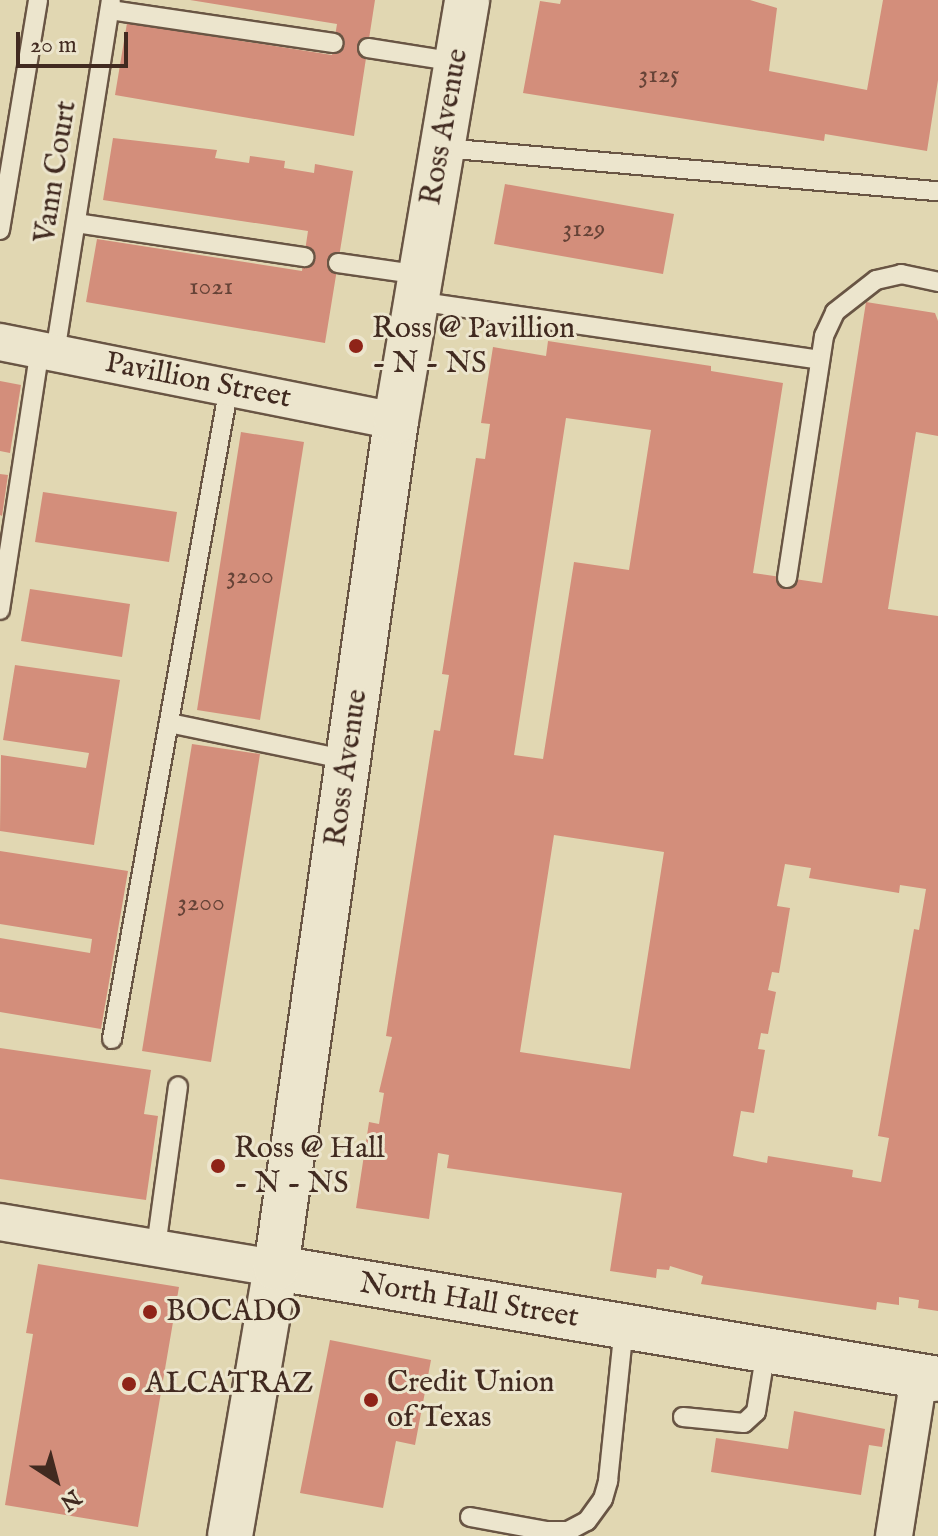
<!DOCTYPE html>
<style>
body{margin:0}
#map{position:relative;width:938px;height:1536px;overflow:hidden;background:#e1d7b2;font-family:"IM FELL English",serif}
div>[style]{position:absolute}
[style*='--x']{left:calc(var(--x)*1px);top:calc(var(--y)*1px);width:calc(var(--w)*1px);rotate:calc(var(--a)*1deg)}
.building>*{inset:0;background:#d38e7b}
.roads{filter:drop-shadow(2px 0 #695544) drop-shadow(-2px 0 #695544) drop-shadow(0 2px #695544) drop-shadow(0 -2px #695544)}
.lane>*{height:18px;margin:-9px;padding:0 9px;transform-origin:9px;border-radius:9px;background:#ece5cd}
.street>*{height:36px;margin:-18px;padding:0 18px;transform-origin:18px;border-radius:18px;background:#ece5cd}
.secondary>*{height:44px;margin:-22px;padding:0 22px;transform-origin:22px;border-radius:22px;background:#ece5cd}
.dots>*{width:22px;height:22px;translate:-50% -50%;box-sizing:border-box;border:4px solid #ece5cd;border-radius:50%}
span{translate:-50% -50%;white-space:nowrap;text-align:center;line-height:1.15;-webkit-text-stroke:6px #ece5cd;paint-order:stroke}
.number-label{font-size:26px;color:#664337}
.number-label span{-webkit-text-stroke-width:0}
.street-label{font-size:30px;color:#412a20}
.poi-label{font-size:30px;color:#412a20}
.left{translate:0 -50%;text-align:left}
.north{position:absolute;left:16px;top:1440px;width:80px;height:80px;-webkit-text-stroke:6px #ece5cd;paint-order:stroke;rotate:144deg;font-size:22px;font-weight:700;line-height:32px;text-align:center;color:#412a20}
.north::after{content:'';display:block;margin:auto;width:28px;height:36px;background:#412a20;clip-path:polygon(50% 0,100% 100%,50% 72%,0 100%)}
.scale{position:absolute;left:16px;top:32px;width:112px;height:36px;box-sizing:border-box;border:4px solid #412a20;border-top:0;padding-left:10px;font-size:24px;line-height:28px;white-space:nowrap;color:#412a20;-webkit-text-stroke:6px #ece5cd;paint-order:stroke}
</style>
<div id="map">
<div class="building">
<div style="clip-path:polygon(190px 0,375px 0,354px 136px,115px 95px,127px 23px,332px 55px,337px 24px)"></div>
<div style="clip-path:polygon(561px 0,750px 0,777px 8px,769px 71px,867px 90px,883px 0,938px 0,938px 80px,927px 151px,825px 134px,824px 141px,523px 93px,540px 1px,560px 4px)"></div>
<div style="clip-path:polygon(113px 138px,217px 150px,215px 158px,249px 163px,250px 156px,285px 161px,284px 168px,314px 173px,315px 164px,353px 171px,325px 343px,86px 302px,97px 239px,302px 271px,308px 231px,103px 200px)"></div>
<div style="clip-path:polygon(505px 184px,674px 214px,663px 274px,494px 244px)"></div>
<div style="clip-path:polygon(evenodd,866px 302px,935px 313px,938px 321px,938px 436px,916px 432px,888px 609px,938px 616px,938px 1311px,918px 1308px,919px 1300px,899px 1297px,899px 1305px,877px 1302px,876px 1310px,701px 1284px,703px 1276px,670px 1266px,669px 1270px,657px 1269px,656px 1278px,610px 1271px,622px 1193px,447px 1168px,449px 1155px,438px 1153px,429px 1219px,356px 1208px,369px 1122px,379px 1124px,384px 1093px,379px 1092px,392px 1037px,386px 1036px,434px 730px,440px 731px,449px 675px,442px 674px,476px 458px,485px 459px,490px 424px,481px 423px,493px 347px,546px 356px,548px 341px,711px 366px,711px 371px,783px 383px,753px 573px,822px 583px,866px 302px,566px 418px,651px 430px,629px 570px,574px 562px,543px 759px,514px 755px,566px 418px,866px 302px,554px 835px,664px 852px,630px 1069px,520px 1052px,554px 835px,866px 302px,785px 864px,811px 868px,809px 878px,899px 893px,900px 885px,926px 889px,919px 930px,914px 929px,878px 1136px,889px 1138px,881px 1182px,852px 1177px,853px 1170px,768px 1156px,767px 1163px,733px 1156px,741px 1111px,754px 1113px,765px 1050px,758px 1049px,761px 1033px,768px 1034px,776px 992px,768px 990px,772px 972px,779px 973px,790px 908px,777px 906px,785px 864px)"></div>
<div style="clip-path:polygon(0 381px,21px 385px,10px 453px,0 451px)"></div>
<div style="clip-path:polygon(241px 432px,304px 442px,260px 720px,197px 710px)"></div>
<div style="clip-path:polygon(0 474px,8px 475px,2px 516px,0 515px)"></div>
<div style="clip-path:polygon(43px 492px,177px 512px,169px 562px,35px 542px)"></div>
<div style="clip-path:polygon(30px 589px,130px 604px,122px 657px,21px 641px)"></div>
<div style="clip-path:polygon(15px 665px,120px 680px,94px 845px,0 831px,1px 755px,86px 768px,89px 753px,3px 740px)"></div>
<div style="clip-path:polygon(192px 744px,260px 754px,211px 1062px,142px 1051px)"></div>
<div style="clip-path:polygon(0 851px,128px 871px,101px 1029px,0 1012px,0 938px,90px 953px,92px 939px,0 924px)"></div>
<div style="clip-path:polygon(0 1048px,151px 1070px,144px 1114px,158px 1116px,146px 1200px,0 1179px)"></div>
<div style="clip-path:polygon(38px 1264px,179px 1287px,138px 1527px,5px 1505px,33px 1334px,26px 1333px)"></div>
<div style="clip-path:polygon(330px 1340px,431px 1360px,415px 1445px,396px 1441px,383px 1508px,300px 1493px)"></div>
<div style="clip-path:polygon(794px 1411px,885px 1429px,882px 1447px,869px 1445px,861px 1495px,711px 1472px,716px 1438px,788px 1449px)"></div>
</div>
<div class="roads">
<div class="lane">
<div style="--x:110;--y:10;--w:226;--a:8.4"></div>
<div style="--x:368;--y:48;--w:89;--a:9"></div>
<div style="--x:443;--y:148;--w:497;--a:5"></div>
<div style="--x:76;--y:223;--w:231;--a:8.5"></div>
<div style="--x:0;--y:230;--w:233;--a:-80.6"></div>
<div style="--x:338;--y:263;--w:84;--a:8.2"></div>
<div style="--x:416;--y:301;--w:408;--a:8.3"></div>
<div style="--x:55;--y:353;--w:357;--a:-81"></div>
<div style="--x:787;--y:578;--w:245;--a:-81.3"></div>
<div style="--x:824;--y:336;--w:26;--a:-65"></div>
<div style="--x:835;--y:312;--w:52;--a:-38"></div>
<div style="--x:876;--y:280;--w:26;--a:-13"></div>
<div style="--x:901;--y:274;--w:38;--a:12"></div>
<div style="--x:0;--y:610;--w:263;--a:-81.3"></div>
<div style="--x:169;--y:723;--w:183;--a:11.7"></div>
<div style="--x:112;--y:1039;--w:662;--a:-79.83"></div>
<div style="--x:156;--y:1247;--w:162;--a:-82.2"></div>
<div style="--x:683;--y:1417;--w:61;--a:5.6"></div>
<div style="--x:744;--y:1423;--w:16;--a:-43"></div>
<div style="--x:756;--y:1412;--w:63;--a:-80.8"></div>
<div style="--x:470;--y:1517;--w:77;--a:10.4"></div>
<div style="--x:546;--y:1531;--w:22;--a:0"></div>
<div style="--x:568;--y:1531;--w:21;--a:-28"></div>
<div style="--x:587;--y:1521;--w:27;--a:-54"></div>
<div style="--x:603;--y:1499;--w:19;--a:-74"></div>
<div style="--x:608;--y:1481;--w:156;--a:-84.1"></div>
</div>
<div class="street">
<div style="--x:0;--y:342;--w:404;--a:11.3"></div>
<div style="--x:0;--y:1222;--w:280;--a:9.5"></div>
<div style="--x:894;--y:1536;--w:162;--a:-81.1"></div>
</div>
<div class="secondary">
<div style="--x:276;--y:1268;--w:671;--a:9.52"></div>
<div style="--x:230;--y:1536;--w:272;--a:-80.3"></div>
<div style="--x:276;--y:1268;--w:855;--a:-81.94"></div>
<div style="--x:396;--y:421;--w:427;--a:-80.4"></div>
</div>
</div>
<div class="dots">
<div style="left:356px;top:346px;background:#8f2418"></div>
<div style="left:218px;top:1166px;background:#8f2418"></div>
<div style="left:150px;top:1312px;background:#8f2418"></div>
<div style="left:129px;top:1384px;background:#8f2418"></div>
<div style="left:371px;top:1400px;background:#8f2418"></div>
</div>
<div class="number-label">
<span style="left:659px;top:75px">3125</span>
<span style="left:584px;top:229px">3129</span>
<span style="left:211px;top:287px">1021</span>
<span style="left:250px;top:576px">3200</span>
<span style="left:201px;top:903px">3200</span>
</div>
<div class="street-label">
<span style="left:445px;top:127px;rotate:-80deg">Ross Avenue</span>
<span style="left:56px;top:172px;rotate:-81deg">Vann Court</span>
<span style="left:198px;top:381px;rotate:11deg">Pavillion Street</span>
<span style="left:347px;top:768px;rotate:-82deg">Ross Avenue</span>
<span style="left:469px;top:1301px;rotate:9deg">North Hall Street</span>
</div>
<div class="poi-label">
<span class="left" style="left:372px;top:346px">Ross @ Pavillion<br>- N - NS</span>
<span class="left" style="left:234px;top:1166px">Ross @ Hall<br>- N - NS</span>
<span class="left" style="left:166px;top:1312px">BOCADO</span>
<span class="left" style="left:387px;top:1400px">Credit Union<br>of Texas</span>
<span class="left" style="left:145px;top:1384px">ALCATRAZ</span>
</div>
<div class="north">N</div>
<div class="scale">20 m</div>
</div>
